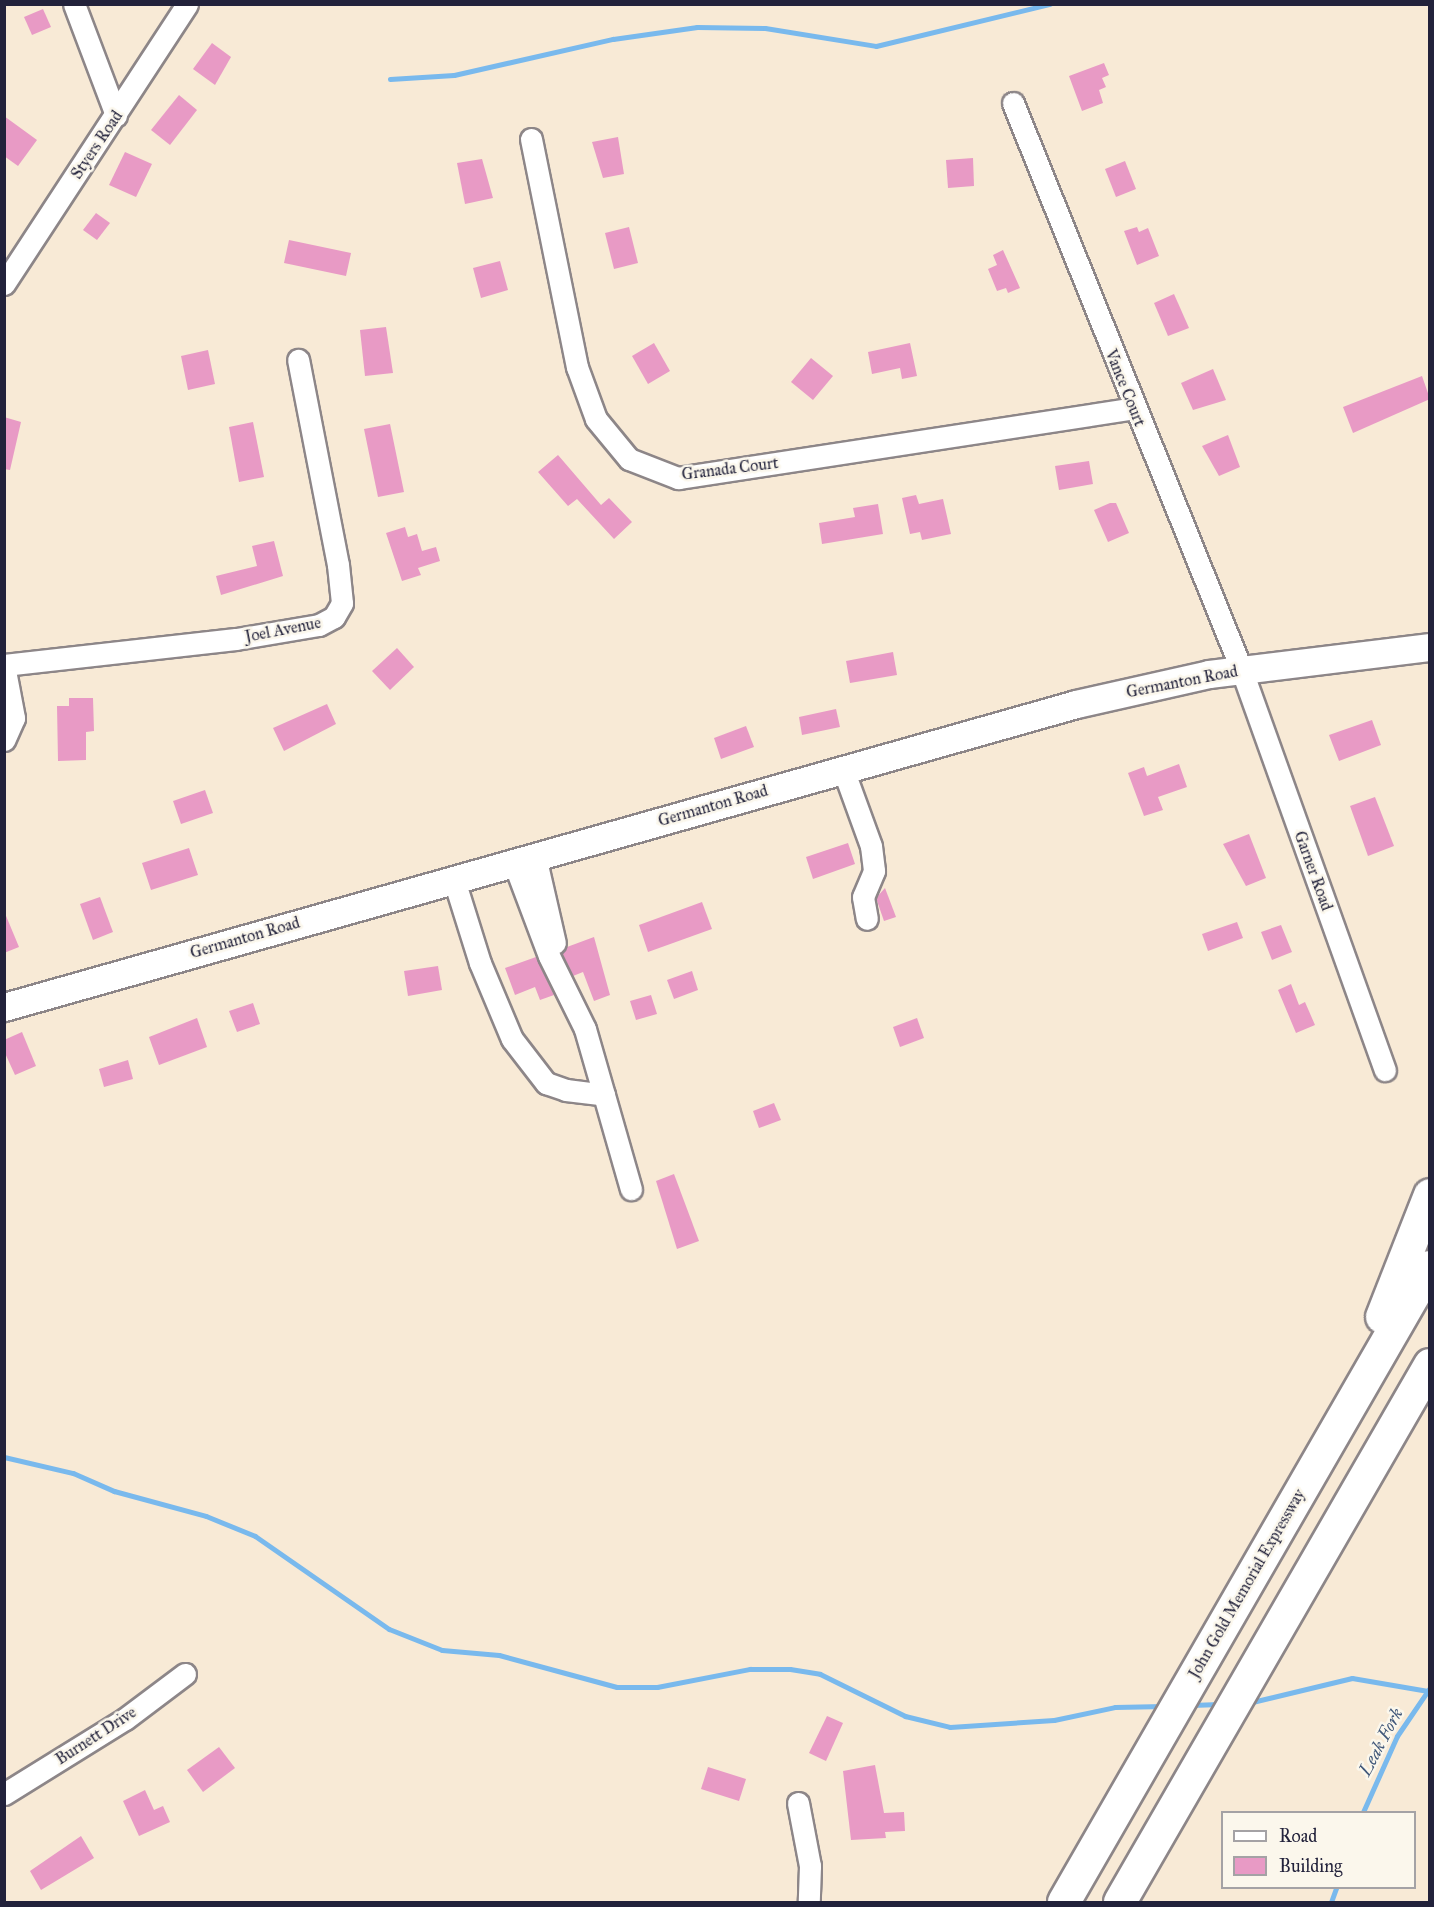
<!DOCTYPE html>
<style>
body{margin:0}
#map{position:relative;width:1434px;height:1907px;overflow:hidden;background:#f8ead6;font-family:"IM FELL Great Primer",serif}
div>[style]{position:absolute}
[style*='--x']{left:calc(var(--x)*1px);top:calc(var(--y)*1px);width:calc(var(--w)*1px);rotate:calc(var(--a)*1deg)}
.stream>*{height:5px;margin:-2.5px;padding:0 2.5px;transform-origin:2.5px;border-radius:2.5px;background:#79b9ed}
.building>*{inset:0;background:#e89ac5}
.roads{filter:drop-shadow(2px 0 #8d8688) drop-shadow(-2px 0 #8d8688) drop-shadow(0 2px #8d8688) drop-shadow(0 -2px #8d8688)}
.minor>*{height:21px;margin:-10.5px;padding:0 10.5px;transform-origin:10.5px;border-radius:10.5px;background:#fff}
.major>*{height:27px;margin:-13.5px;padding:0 13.5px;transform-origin:13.5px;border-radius:13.5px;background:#fff}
.highway>*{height:32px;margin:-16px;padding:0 16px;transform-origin:16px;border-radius:16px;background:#fff}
span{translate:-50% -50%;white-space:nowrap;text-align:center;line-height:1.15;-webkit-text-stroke:5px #fbf7ec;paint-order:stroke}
.street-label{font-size:16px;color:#22223b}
.water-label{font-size:18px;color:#405779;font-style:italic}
.frame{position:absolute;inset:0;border:6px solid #22223b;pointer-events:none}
.legend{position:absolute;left:1221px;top:1811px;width:195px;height:78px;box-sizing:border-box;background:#fbf7ec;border:2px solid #a4a2a5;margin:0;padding:8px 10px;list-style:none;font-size:18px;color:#22223b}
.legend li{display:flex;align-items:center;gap:12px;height:30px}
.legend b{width:30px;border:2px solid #a4a2a5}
</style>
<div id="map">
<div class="stream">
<div style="--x:390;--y:79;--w:64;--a:-3.6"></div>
<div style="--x:454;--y:75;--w:163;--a:-12.8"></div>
<div style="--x:613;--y:39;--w:85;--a:-8.1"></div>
<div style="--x:697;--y:27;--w:68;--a:0.8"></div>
<div style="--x:765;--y:28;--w:112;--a:9.2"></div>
<div style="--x:876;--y:46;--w:179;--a:-13.6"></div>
<div style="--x:4;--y:1457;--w:71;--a:13.1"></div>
<div style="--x:73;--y:1473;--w:45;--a:23.7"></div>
<div style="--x:114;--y:1491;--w:95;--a:15.2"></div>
<div style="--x:206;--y:1516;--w:53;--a:22.2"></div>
<div style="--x:255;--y:1536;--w:163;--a:34.8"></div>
<div style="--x:389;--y:1629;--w:57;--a:21.6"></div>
<div style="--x:442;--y:1650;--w:57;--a:5"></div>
<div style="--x:499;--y:1655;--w:122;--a:15.2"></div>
<div style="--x:617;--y:1687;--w:40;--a:0"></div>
<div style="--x:657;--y:1687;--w:95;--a:-11"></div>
<div style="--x:750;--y:1669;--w:40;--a:0"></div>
<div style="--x:790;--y:1669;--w:30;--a:9"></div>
<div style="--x:820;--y:1674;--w:95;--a:26.3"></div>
<div style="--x:905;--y:1716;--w:46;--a:13.7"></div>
<div style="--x:950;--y:1727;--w:104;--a:-3.9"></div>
<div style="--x:1054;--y:1720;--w:62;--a:-12"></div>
<div style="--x:1115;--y:1707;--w:49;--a:-1.2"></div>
<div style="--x:1248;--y:1703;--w:107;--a:-13.5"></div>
<div style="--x:1352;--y:1678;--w:77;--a:9.7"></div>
<div style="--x:1191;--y:1705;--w:29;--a:-2"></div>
<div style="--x:1363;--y:1812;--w:83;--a:-65.9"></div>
<div style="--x:1397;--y:1736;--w:57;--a:-55.8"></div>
<div style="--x:1331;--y:1902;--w:15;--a:-70"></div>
</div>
<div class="building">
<div style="clip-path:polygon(43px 9px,51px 27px,32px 35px,24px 17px)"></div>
<div style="clip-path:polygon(212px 43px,231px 57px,215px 85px,193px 69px)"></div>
<div style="clip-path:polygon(1104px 63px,1109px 75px,1102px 78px,1106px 87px,1099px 90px,1103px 103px,1082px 111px,1069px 76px)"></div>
<div style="clip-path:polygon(179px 95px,197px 110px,170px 145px,151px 130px)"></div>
<div style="clip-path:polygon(4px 116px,37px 140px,18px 166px,4px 156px)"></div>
<div style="clip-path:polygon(618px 137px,624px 174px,603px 178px,592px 142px)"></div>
<div style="clip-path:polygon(125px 152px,152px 164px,136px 197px,109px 185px)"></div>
<div style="clip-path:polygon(973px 158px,974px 186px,948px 188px,946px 160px)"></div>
<div style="clip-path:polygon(482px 159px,493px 198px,465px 204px,457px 163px)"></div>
<div style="clip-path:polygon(1125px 161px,1136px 189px,1116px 197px,1105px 169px)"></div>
<div style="clip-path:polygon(96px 213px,110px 223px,97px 240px,83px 230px)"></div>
<div style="clip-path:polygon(629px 227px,638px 263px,614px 269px,605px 233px)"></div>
<div style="clip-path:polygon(1137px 227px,1139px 232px,1148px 228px,1159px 256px,1137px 265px,1124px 231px)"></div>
<div style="clip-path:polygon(289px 240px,351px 253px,346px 276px,284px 263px)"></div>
<div style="clip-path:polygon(1003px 250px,1020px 288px,1008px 293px,1006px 288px,997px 291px,988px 269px,997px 265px,993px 255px)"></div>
<div style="clip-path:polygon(500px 261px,508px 290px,481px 298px,473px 268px)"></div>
<div style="clip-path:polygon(1174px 294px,1189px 328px,1168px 336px,1154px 303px)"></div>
<div style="clip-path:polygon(386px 327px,393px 373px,365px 376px,360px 330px)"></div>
<div style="clip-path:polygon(654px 343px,670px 371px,648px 384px,632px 356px)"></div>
<div style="clip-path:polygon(910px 343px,917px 376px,902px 379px,900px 368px,872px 374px,868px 352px)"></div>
<div style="clip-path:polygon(208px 350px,215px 384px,188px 390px,181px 356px)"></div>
<div style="clip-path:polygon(811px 358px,833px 376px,813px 400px,791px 382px)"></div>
<div style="clip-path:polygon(1213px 369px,1226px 400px,1193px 410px,1181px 383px)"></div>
<div style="clip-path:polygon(1422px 376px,1430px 399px,1353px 433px,1343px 407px)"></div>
<div style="clip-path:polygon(4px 417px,21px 422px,10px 470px,4px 469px)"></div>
<div style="clip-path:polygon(253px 422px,264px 477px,239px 482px,229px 427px)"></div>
<div style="clip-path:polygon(390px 424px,404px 492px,378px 497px,364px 429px)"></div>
<div style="clip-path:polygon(1228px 435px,1240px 467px,1219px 476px,1202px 446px)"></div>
<div style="clip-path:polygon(558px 455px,601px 505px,609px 498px,632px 522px,614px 539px,577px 499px,568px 506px,538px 472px)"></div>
<div style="clip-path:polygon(1089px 461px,1093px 484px,1059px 490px,1055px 466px)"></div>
<div style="clip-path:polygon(916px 495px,919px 504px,943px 499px,951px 534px,922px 540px,920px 532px,910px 534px,902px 498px)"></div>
<div style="clip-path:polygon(1110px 503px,1116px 503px,1129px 533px,1108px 542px,1094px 510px)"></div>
<div style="clip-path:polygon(878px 504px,883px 534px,822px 544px,819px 523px,855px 517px,853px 508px)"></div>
<div style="clip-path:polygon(405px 527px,408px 537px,417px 534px,422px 551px,436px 547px,440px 561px,418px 568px,421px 575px,402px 581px,386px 533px)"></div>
<div style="clip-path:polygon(274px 541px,283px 576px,221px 595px,216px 576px,257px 566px,252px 546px)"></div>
<div style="clip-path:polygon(397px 648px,414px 667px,390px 690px,372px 671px)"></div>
<div style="clip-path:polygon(893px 652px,897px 675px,850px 683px,846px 661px)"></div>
<div style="clip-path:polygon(69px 698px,93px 698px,94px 731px,86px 732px,86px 760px,58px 761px,57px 706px,69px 706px)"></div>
<div style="clip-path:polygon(327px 704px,336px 724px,284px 751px,273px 728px)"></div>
<div style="clip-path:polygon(836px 709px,840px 727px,802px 735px,799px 717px)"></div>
<div style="clip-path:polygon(1372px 720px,1381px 745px,1339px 761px,1329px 735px)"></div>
<div style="clip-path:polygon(746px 726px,754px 747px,721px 759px,714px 738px)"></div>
<div style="clip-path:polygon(1179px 764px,1187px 787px,1158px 797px,1163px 810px,1144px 816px,1128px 773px,1144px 767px,1147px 776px)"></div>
<div style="clip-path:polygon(205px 790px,213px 813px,181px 824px,173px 801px)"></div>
<div style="clip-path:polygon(1375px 797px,1394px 846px,1368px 856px,1350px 806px)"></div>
<div style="clip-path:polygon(1249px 834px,1266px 878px,1246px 886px,1223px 844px)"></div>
<div style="clip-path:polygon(848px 843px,855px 864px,813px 879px,806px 857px)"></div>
<div style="clip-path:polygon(189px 848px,198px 875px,151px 890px,142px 863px)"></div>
<div style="clip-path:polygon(885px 888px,896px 917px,884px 921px,876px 898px)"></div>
<div style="clip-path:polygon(100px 897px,113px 932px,93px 940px,80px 904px)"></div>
<div style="clip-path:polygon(702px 902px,712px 929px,648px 952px,639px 925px)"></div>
<div style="clip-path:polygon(4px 911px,19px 947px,4px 953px)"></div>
<div style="clip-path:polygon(1237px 922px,1243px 938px,1208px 951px,1202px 934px)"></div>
<div style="clip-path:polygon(1281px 925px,1292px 952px,1272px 960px,1261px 932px)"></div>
<div style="clip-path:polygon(594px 937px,610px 995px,594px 1001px,583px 972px,573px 976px,562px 953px,567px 947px)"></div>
<div style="clip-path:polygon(536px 957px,554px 995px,540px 1000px,535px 987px,515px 995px,505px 968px)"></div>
<div style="clip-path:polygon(438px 966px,442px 990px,408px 996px,404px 971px)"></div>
<div style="clip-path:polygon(692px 971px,698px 990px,674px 999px,667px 980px)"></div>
<div style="clip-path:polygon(1291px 984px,1299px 1005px,1305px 1002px,1315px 1025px,1296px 1033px,1278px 990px)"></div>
<div style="clip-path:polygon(651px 995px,657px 1014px,636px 1020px,630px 1001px)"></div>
<div style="clip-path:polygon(253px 1003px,260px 1024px,237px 1032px,229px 1011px)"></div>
<div style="clip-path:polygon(197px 1018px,207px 1047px,159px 1065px,149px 1037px)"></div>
<div style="clip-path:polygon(917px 1018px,924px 1038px,900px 1047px,893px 1027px)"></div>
<div style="clip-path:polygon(22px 1032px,36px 1066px,15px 1075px,4px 1051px,4px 1040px)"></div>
<div style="clip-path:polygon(128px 1060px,133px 1079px,104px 1087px,99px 1069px)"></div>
<div style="clip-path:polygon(774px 1103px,781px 1120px,759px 1128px,753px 1111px)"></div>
<div style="clip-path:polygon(674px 1174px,699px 1241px,677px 1249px,656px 1181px)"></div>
<div style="clip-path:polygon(827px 1716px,843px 1723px,826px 1761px,809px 1753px)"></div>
<div style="clip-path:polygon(219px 1747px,235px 1768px,203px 1792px,187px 1770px)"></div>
<div style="clip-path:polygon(875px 1765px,884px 1813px,904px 1812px,905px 1831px,885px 1832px,886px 1838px,851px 1840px,843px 1771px)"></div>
<div style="clip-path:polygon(708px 1767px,746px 1779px,739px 1801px,701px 1789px)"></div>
<div style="clip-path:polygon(145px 1790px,154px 1810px,163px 1806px,170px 1822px,139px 1836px,123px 1801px)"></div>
<div style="clip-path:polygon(81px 1836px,94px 1858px,41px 1890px,30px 1871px)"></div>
</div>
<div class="roads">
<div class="minor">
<div style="--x:74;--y:4;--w:119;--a:69.3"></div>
<div style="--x:1013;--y:103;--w:612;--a:68.04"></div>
<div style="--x:1242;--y:671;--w:424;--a:70.3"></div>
<div style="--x:531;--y:139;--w:233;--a:78.6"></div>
<div style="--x:577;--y:367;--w:55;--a:69.9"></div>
<div style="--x:596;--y:419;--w:52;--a:50.5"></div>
<div style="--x:629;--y:459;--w:53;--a:21.2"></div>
<div style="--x:678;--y:478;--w:460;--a:-8.7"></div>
<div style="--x:4;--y:284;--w:334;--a:-56.8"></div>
<div style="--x:4;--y:665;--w:233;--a:-6.4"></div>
<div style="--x:236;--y:639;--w:84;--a:-9.6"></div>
<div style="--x:319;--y:625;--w:17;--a:-28"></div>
<div style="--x:334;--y:617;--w:16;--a:-60"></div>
<div style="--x:342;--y:603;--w:38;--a:-96"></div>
<div style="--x:338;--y:565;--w:209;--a:-101"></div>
<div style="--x:4;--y:665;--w:54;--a:79.3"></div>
<div style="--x:14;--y:718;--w:24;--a:114"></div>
<div style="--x:843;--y:769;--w:82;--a:70"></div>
<div style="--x:871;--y:846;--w:25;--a:83"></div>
<div style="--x:874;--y:871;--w:28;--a:113"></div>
<div style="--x:863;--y:897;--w:22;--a:80"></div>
<div style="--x:535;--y:856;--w:89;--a:77.1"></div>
<div style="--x:514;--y:863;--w:99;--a:69.4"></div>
<div style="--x:549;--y:956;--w:81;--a:63.7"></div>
<div style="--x:585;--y:1029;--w:69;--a:73.9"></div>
<div style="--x:454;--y:880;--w:87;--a:72.6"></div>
<div style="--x:480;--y:963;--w:82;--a:67.2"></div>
<div style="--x:512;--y:1039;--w:56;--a:52.3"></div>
<div style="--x:546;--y:1083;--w:21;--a:19"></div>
<div style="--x:566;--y:1090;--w:38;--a:7"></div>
<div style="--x:604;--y:1095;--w:98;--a:74"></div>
<div style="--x:4;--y:1794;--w:142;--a:-31.8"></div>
<div style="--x:125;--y:1719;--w:75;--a:-36.9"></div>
<div style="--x:798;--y:1803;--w:64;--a:79.2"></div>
<div style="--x:810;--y:1866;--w:36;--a:92"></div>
</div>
<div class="major">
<div style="--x:4;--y:1007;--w:1114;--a:-15.78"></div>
<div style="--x:1076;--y:704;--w:136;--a:-12.7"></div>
<div style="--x:1209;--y:674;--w:223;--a:-7"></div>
</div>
<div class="highway">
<div style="--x:1382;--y:1317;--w:131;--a:-68.5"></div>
<div style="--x:1064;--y:1902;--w:733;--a:-60.04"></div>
<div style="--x:1120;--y:1902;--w:620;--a:-60"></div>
</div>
</div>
<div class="street-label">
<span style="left:97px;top:145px;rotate:-56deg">Styers Road</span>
<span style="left:1125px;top:388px;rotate:68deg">Vance Court</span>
<span style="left:730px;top:469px;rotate:-7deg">Granada Court</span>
<span style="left:283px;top:630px;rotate:-11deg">Joel Avenue</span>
<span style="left:1182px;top:682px;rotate:-11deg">Germanton Road</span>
<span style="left:713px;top:806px;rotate:-16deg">Germanton Road</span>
<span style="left:1313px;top:871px;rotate:70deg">Garner Road</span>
<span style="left:245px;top:938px;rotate:-16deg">Germanton Road</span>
<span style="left:1247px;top:1584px;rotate:-60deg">John Gold Memorial Expressway</span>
<span style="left:96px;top:1736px;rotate:-33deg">Burnett Drive</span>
</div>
<div class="water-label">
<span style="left:1381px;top:1742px;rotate:-62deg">Leak Fork</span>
</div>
<div class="frame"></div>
<ul class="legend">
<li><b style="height:8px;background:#fff"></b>Road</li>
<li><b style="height:16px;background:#e89ac5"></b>Building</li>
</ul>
</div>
